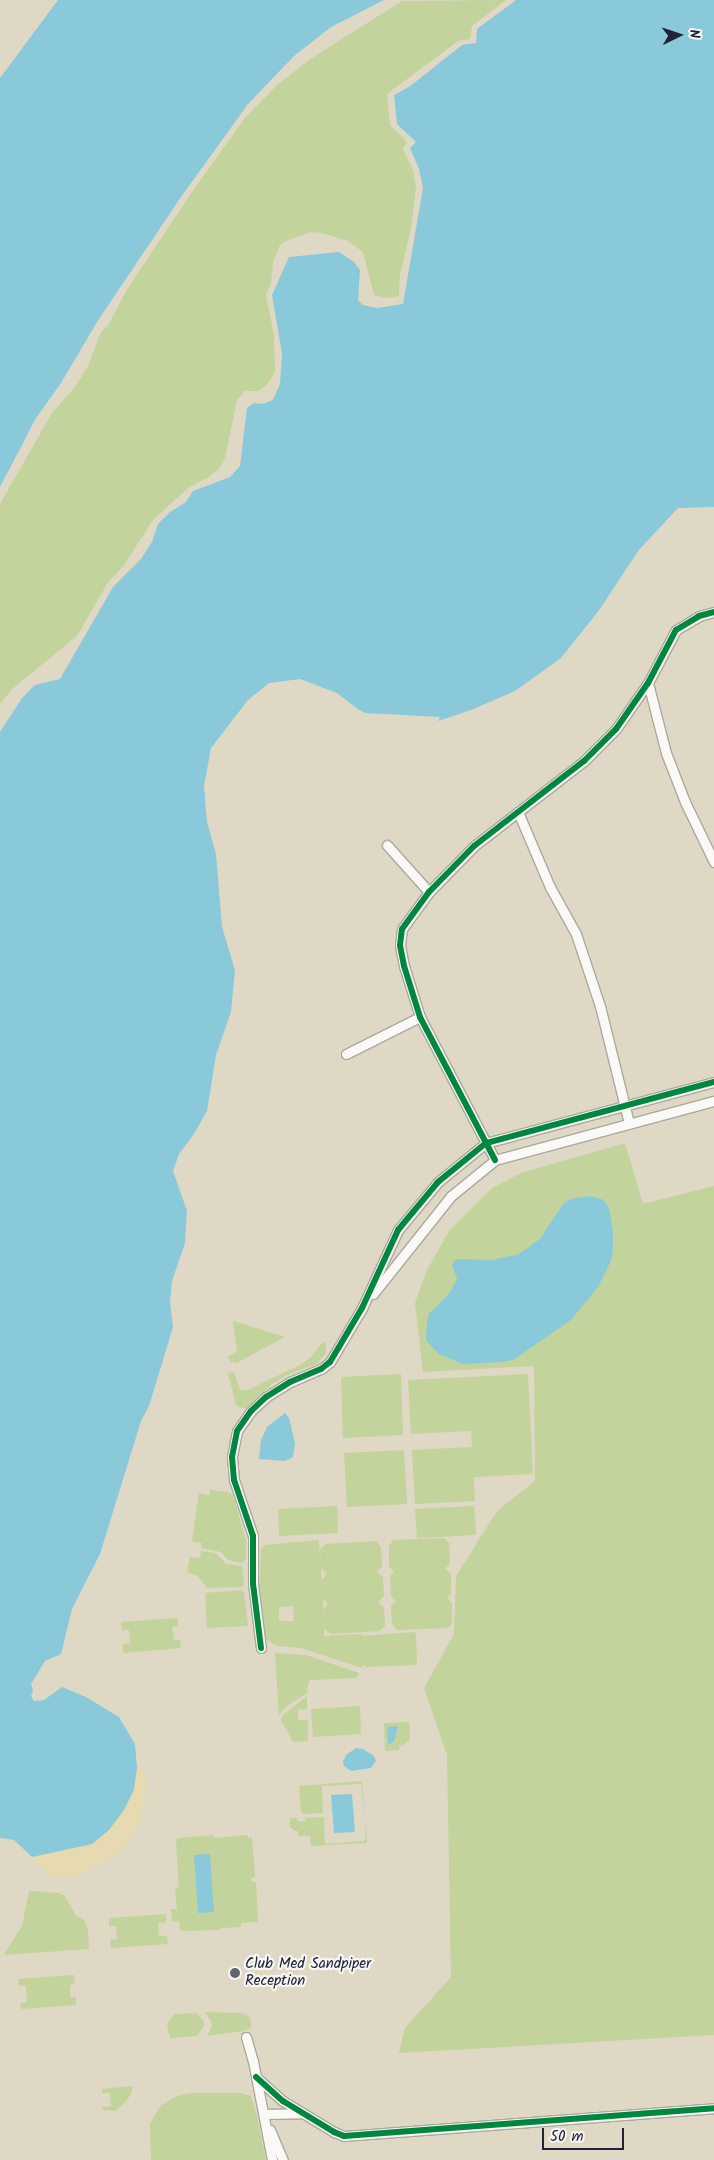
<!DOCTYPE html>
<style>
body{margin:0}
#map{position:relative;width:714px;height:2160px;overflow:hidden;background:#dfd8c5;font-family:Kalam,sans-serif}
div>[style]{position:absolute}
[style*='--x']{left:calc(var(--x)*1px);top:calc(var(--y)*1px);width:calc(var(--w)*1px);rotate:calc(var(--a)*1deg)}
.green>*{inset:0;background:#c2d39b}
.sand>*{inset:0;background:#e7d9b0}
.water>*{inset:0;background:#89c9d9}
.roads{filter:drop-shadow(1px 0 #aca89e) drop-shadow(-1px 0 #aca89e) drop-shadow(0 1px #aca89e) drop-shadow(0 -1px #aca89e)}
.minor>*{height:9px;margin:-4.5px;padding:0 4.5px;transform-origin:4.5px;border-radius:4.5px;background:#faf9f6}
.cycleway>*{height:6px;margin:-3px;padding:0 3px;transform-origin:3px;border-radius:3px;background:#00873e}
.dots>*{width:14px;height:14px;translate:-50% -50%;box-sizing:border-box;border:2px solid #f6f6f2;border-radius:50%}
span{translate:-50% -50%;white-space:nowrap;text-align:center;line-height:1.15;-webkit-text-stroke:4.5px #f6f6f2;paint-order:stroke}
.poi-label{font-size:15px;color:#22223b}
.left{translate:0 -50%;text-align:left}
.north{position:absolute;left:654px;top:10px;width:50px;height:50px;-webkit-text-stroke:4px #f6f6f2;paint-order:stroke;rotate:86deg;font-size:14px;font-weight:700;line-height:20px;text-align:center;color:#22223b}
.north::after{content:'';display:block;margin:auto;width:18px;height:22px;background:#22223b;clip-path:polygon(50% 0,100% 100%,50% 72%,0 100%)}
.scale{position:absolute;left:542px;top:2128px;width:82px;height:22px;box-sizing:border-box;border:2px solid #22223b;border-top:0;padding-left:6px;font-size:15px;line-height:18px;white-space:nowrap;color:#22223b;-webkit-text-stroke:4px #f6f6f2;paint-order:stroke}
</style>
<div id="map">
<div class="green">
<div style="clip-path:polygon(506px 0,472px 26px,470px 39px,458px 41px,387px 94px,390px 125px,407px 142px,403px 149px,413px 170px,416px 188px,411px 228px,400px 275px,399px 296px,386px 298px,374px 295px,363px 252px,348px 241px,322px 233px,311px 232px,288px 240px,280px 245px,273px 262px,271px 283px,266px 295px,274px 335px,275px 371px,267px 385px,258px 391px,245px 391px,237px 400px,225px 458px,219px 469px,207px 478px,189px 487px,153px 520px,124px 565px,107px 584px,77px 636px,12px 689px,0 704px,0 504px,52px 413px,75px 387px,87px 368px,101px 332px,109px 324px,126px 291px,194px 189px,245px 118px,277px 85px,309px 60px,402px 1px)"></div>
<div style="clip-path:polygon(625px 1143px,643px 1204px,714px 1186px,714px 2035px,399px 2053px,405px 2028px,451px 1977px,447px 1755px,424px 1688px,454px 1634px,456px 1576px,497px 1511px,535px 1481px,534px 1366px,423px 1372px,415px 1303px,427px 1270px,449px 1231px,492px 1188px,521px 1173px)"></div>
<div style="clip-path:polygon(233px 1321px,285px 1337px,236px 1363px,231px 1362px,228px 1357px,237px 1351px)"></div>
<div style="clip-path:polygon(326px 1342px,326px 1353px,317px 1364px,291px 1373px,272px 1384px,247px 1408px,240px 1408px,236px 1405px,228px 1373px,234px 1372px,240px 1390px,248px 1390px,300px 1365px,311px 1357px,320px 1345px)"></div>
<div style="clip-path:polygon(401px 1374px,403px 1435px,343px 1438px,341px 1377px)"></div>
<div style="clip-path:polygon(528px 1374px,533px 1474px,474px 1477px,475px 1501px,415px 1504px,412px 1450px,472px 1447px,471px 1431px,411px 1434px,408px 1380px)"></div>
<div style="clip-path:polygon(404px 1450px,407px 1504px,347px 1507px,344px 1453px)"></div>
<div style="clip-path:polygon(210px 1490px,228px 1492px,233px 1495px,246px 1540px,246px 1559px,242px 1563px,228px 1560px,221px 1552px,201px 1548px,202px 1543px,192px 1541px,199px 1493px,210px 1495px)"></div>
<div style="clip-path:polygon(337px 1506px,338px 1533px,279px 1536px,278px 1509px)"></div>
<div style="clip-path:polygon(474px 1506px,476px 1535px,417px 1538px,415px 1509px)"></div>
<div style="clip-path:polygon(444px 1538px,449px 1543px,450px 1563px,445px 1569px,451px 1574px,451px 1593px,447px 1598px,452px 1603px,452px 1623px,448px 1628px,397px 1630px,392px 1624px,391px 1606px,396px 1601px,391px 1597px,390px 1576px,394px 1571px,389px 1566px,389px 1546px,393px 1540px)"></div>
<div style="clip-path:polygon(evenodd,319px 1540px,324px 1616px,324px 1610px,328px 1604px,323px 1599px,322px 1579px,327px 1574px,321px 1568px,320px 1549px,326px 1544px,376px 1541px,381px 1547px,382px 1566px,377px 1572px,383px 1577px,384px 1596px,378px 1602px,384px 1608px,385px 1626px,380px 1631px,331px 1634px,324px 1629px,324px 1636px,361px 1634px,362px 1636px,414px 1632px,416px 1634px,417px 1662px,415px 1665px,366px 1667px,363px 1665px,362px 1668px,301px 1648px,278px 1646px,265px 1639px,259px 1592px,261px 1549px,265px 1545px,319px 1540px,293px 1606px,294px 1621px,279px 1621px,279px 1607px,293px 1606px)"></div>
<div style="clip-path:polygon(201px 1551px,216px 1553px,226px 1564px,242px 1566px,244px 1584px,242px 1587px,207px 1588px,198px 1576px,187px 1572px,190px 1557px,200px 1558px)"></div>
<div style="clip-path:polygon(240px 1590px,244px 1592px,248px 1626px,207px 1628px,205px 1593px)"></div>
<div style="clip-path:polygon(178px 1618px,178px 1626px,172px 1627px,174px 1640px,180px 1640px,181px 1648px,123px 1653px,123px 1644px,130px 1643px,129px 1630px,122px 1630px,121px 1622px)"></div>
<div style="clip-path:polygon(275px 1653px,306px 1655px,359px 1673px,357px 1678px,311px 1680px,308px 1683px,307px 1693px,287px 1706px,279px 1715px)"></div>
<div style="clip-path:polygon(307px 1696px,307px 1709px,298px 1710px,298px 1720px,308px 1720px,308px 1741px,293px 1742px,281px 1720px,282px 1716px)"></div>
<div style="clip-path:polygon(360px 1706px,361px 1734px,313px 1737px,311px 1709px)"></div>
<div style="clip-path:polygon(409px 1722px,410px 1740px,402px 1746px,400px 1743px,399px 1750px,385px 1751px,384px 1723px)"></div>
<div style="clip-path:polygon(362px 1781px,365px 1818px,361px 1784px,322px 1786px,323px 1813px,304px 1814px,301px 1812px,299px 1786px)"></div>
<div style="clip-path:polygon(324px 1817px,325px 1844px,365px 1841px,366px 1823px,367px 1843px,311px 1846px,310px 1836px,298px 1836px,298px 1831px,293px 1831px,293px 1828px,290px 1828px,290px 1818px,297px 1818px,297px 1821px,305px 1821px,305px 1818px)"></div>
<div style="clip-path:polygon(213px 1835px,214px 1838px,248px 1835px,248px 1838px,252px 1837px,255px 1877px,251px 1878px,252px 1882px,256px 1882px,258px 1922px,241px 1923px,241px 1927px,221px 1928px,220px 1930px,180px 1931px,179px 1921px,172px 1921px,171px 1909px,177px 1909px,175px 1888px,179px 1887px,176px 1840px,178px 1838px)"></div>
<div style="clip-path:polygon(29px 1891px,59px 1893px,65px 1896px,76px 1916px,84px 1920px,88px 1930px,89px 1949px,4px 1955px,22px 1926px)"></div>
<div style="clip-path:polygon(166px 1914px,166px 1922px,158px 1923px,159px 1936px,167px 1936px,168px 1944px,111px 1948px,110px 1940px,117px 1939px,116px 1926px,109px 1926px,109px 1918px)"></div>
<div style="clip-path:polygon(74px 1975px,75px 1984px,70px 1985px,70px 1997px,76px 1997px,76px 2005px,21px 2009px,20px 2003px,27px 2002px,26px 1986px,19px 1986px,18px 1979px)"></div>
<div style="clip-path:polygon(205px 2012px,242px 2013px,250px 2017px,251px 2027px,244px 2031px,207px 2036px,212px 2027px,211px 2021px)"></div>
<div style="clip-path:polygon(196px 2013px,204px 2021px,204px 2026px,197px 2036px,170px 2038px,167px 2025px,169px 2020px,175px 2014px)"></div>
<div style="clip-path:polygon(132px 2086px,132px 2092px,127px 2100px,116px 2111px,102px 2110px,103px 2107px,111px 2106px,110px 2093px,102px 2093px,102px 2089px)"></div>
<div style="clip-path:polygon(190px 2093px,241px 2093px,251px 2096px,258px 2120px,266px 2160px,151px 2160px,150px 2124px,160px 2106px,177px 2096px)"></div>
</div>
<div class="sand">
<div style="clip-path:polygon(137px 1768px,146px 1770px,146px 1792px,140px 1819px,125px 1846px,113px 1856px,76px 1876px,52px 1878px,32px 1857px,92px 1844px,109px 1830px,134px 1790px)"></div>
</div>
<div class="water">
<div style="clip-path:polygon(58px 0,384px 0,331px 27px,294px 56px,248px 104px,181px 197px,97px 322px,61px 383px,36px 418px,0 487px,0 78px)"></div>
<div style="clip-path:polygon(516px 0,714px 0,714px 507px,678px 508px,638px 551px,600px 609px,561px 658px,515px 691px,471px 710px,438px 721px,440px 717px,366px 713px,359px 710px,337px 693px,300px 679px,269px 683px,248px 700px,211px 748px,204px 786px,207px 822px,216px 854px,222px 927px,235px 970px,231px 1012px,216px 1055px,207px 1111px,194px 1134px,179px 1154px,173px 1171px,187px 1211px,185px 1243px,172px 1281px,170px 1301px,173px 1327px,149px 1406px,141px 1421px,100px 1554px,72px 1609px,61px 1654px,45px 1661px,31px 1684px,33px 1691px,31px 1696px,34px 1701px,44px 1700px,62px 1687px,86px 1697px,119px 1717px,135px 1744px,137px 1768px,134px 1790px,124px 1810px,109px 1830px,92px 1844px,32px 1857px,14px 1840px,0 1838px,0 732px,22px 698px,35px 685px,60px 679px,113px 587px,141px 559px,152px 542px,158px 524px,170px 512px,186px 502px,193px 491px,230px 477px,240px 466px,247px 408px,254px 403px,262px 404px,273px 400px,280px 384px,282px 354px,272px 295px,289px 257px,339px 252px,354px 262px,360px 270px,358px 300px,363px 305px,377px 308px,403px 304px,423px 188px,419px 169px,410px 148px,416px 142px,397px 124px,394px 95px,409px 87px,462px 45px,476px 43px,477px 29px)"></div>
<div style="clip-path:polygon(590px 1196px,604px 1200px,609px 1208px,613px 1231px,613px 1250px,611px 1261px,598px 1287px,571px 1320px,513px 1360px,503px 1362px,463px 1364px,439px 1354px,431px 1346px,426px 1339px,427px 1321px,429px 1314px,447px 1296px,456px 1282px,457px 1278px,452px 1266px,454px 1261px,459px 1259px,492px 1260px,519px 1254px,540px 1239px,563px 1204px,570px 1199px)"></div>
<div style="clip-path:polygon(285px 1413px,289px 1418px,295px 1443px,293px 1457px,285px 1461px,259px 1459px,261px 1440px,267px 1427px)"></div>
<div style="clip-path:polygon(398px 1726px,394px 1741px,388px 1745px,387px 1727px)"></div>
<div style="clip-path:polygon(356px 1748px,363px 1749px,374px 1756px,376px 1761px,371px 1768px,351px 1771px,344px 1766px,343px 1762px,346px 1755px)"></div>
<div style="clip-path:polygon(352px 1794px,355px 1832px,334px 1833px,331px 1795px)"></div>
<div style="clip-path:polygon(210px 1854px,214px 1912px,198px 1913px,194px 1855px)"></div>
</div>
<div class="roads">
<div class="minor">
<div style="--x:648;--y:683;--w:72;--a:75.6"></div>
<div style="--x:666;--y:753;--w:53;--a:68.8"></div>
<div style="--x:685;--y:802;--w:67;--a:64.2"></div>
<div style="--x:518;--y:812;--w:82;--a:66.9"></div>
<div style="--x:550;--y:887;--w:54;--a:61"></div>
<div style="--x:576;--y:934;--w:76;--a:71.6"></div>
<div style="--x:600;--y:1006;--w:121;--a:76.1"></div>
<div style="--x:387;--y:845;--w:63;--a:48.2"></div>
<div style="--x:346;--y:1054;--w:83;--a:-26.6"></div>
<div style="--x:495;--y:1160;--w:161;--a:-117.7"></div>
<div style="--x:420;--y:1017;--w:53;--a:-107.4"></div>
<div style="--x:404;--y:966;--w:21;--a:-101"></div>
<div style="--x:400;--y:945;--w:16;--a:-83"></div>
<div style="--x:402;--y:929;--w:46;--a:-53.9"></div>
<div style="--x:429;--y:892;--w:64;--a:-45.6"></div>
<div style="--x:474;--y:846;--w:139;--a:-37.7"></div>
<div style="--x:584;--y:761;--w:45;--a:-45"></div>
<div style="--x:616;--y:729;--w:56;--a:-55.2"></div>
<div style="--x:648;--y:683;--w:60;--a:-62.2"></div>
<div style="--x:676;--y:630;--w:27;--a:-31"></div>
<div style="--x:699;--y:616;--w:16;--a:-15"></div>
<div style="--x:373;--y:1294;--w:125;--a:-51.5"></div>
<div style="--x:451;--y:1196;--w:57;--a:-39.3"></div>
<div style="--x:495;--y:1160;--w:227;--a:-15.1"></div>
<div style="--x:261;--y:1648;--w:64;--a:-97.1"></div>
<div style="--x:253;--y:1584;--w:48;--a:-90"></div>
<div style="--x:253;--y:1536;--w:59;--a:-108.7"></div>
<div style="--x:234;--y:1480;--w:23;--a:-95"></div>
<div style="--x:232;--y:1457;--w:26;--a:-79"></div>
<div style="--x:237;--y:1431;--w:24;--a:-55"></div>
<div style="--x:251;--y:1411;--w:21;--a:-43"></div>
<div style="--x:266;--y:1397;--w:28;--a:-32"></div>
<div style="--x:290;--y:1382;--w:34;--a:-23"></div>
<div style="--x:321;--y:1369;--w:11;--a:-38"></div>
<div style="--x:330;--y:1362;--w:63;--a:-59.3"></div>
<div style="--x:362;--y:1308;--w:86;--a:-65.2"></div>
<div style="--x:398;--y:1230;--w:62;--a:-50.2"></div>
<div style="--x:438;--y:1182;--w:62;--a:-39.1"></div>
<div style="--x:486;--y:1143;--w:236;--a:-15"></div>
<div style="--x:246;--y:2037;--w:25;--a:74"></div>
<div style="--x:253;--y:2061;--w:101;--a:79.1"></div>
<div style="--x:256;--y:2077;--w:36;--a:42"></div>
<div style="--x:283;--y:2101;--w:60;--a:31.3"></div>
<div style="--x:334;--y:2132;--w:11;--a:22"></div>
<div style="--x:344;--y:2136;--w:371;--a:-4.3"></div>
<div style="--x:264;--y:2114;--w:39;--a:-1"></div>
<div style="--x:270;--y:2130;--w:33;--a:67"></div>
</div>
</div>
<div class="cycleway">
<div style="--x:495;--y:1160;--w:161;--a:-117.7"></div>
<div style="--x:420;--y:1017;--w:53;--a:-107.4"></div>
<div style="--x:404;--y:966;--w:21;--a:-101"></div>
<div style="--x:400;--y:945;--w:16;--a:-83"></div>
<div style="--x:402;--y:929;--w:46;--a:-53.9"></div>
<div style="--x:429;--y:892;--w:64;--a:-45.6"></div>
<div style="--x:474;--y:846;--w:139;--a:-37.7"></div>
<div style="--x:584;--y:761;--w:45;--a:-45"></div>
<div style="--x:616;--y:729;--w:56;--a:-55.2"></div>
<div style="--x:648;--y:683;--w:60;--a:-62.2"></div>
<div style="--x:676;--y:630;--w:27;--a:-31"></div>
<div style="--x:699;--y:616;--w:16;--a:-15"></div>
<div style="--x:261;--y:1648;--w:64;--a:-97.1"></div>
<div style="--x:253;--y:1584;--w:48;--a:-90"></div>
<div style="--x:253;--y:1536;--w:59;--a:-108.7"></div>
<div style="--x:234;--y:1480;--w:23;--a:-95"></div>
<div style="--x:232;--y:1457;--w:26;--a:-79"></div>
<div style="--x:237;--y:1431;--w:24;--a:-55"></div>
<div style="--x:251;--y:1411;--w:21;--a:-43"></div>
<div style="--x:266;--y:1397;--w:28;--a:-32"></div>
<div style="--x:290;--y:1382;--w:34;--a:-23"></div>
<div style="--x:321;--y:1369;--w:11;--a:-38"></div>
<div style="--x:330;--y:1362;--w:63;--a:-59.3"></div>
<div style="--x:362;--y:1308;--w:86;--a:-65.2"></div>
<div style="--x:398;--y:1230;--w:62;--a:-50.2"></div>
<div style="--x:438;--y:1182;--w:62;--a:-39.1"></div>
<div style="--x:486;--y:1143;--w:236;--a:-15"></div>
<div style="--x:256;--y:2077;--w:36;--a:42"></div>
<div style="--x:283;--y:2101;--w:60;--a:31.3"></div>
<div style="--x:334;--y:2132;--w:11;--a:22"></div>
<div style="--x:344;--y:2136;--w:371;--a:-4.3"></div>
</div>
<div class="dots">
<div style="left:235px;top:1973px;background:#64626b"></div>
</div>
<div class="poi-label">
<span class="left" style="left:245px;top:1973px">Club Med Sandpiper<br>Reception</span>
</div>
<div class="north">N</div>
<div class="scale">50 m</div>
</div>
